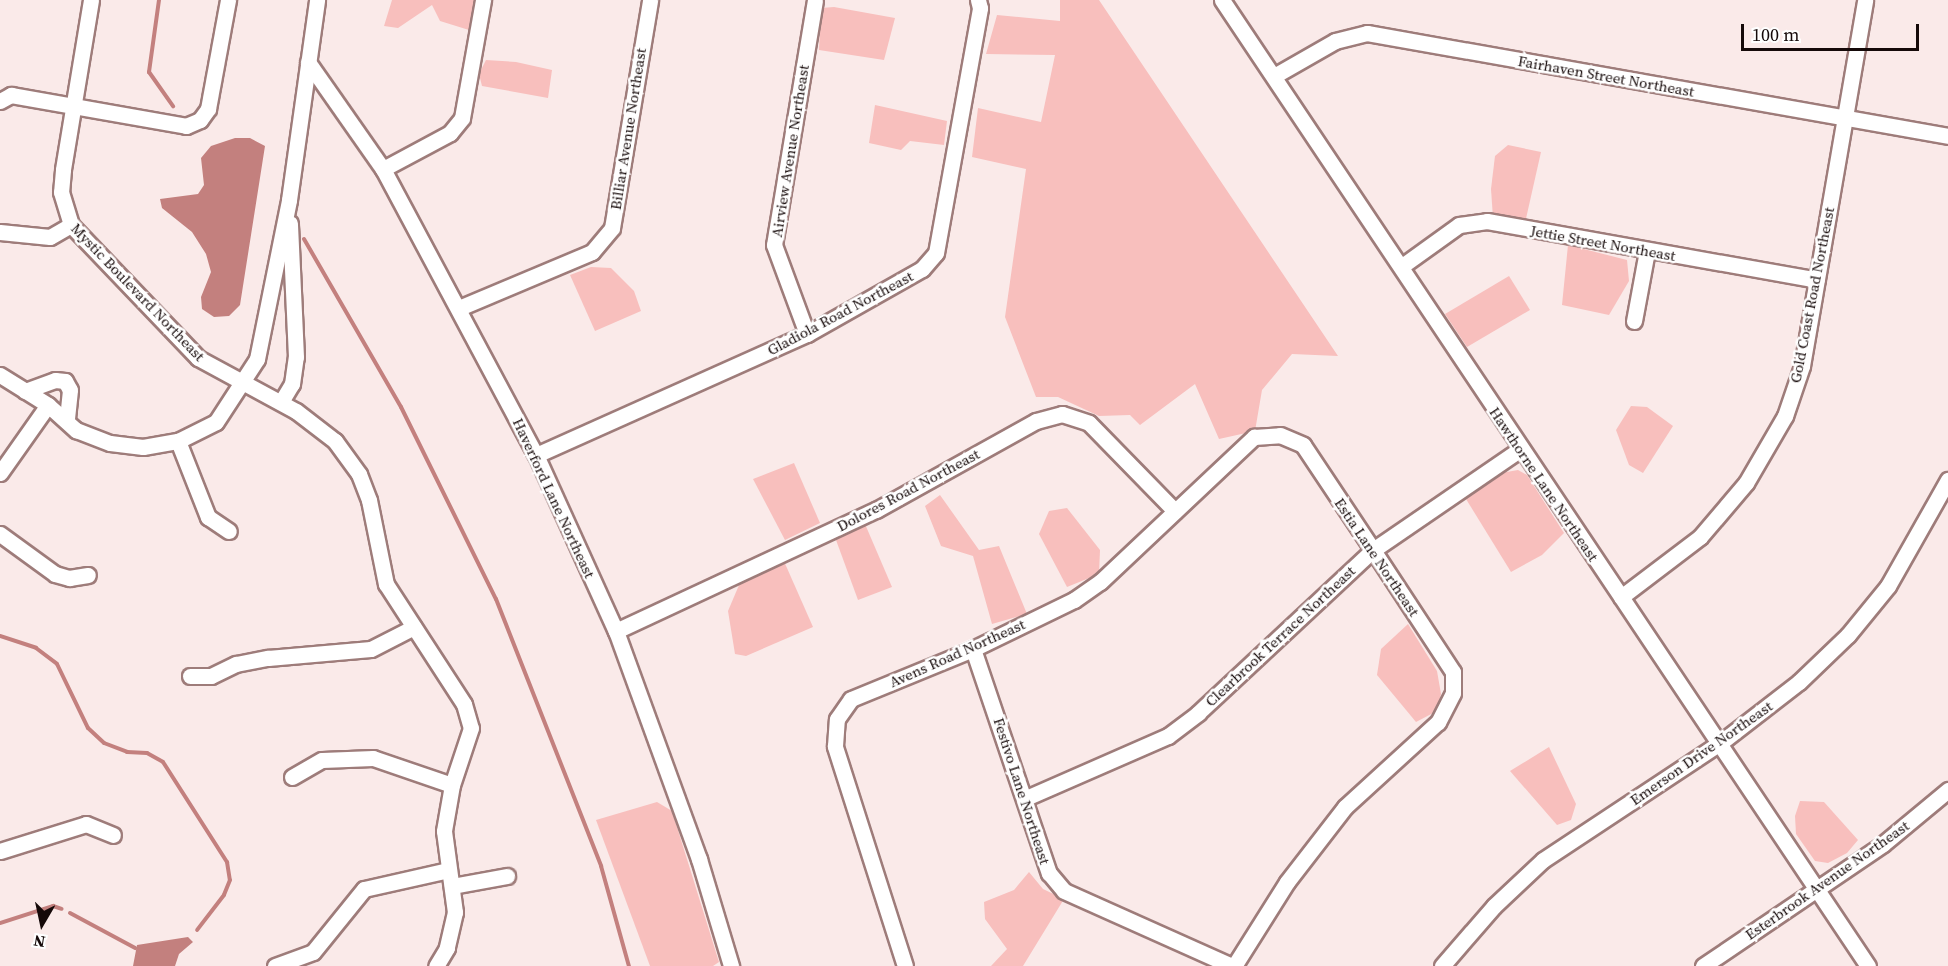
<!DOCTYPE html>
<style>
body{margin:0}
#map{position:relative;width:1948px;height:966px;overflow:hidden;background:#faeae9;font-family:"Source Serif 4",serif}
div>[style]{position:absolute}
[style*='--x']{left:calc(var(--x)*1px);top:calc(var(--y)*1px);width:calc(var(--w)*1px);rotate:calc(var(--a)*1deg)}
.green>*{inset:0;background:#f8bfbd}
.water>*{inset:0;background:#c3807e}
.stream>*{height:4px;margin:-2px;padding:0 2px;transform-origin:2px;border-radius:2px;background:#c3807e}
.roads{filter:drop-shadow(2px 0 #9e7c7a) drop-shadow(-2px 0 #9e7c7a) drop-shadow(0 2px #9e7c7a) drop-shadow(0 -2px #9e7c7a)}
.minor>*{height:15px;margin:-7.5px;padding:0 7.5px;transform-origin:7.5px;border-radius:7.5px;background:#fff}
span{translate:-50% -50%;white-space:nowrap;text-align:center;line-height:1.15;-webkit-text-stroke:5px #fff;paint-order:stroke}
.street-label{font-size:15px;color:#150909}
.north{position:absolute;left:12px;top:894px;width:60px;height:60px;-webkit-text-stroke:4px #fff;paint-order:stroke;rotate:189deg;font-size:16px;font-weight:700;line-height:24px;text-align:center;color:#150909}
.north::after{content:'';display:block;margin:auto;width:21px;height:27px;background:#150909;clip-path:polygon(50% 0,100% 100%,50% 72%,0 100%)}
.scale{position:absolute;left:1741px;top:24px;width:178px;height:27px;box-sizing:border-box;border:3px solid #150909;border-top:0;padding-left:8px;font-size:18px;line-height:21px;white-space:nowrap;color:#150909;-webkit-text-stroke:4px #fff;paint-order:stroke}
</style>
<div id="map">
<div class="green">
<div style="clip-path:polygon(392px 0,475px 0,469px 30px,440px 21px,432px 5px,398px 28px,384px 26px)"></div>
<div style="clip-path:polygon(1060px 0,1099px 0,1338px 356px,1292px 354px,1262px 390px,1255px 431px,1219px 439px,1195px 384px,1140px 425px,1130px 415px,1099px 416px,1058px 397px,1036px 397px,1005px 317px,1026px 169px,972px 157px,978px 108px,1041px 122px,1055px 55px,986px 54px,997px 15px,1060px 21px)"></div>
<div style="clip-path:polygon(834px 7px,895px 18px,884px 60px,819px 50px,821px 8px)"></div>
<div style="clip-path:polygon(486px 60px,516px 62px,552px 70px,548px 98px,482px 86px,479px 74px)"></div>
<div style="clip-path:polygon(875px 105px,947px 121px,944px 145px,910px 141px,901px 150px,869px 143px)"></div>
<div style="clip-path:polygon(1508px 145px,1541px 152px,1525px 223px,1493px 218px,1491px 189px,1495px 156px)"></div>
<div style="clip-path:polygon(1568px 245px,1627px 260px,1629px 281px,1609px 315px,1562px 305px)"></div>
<div style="clip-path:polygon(591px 267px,611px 268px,634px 291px,641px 311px,595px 331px,570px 275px)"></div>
<div style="clip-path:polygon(1509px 276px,1530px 310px,1467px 347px,1445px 314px)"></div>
<div style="clip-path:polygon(1631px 406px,1647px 407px,1673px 426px,1643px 473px,1629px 465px,1616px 430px)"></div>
<div style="clip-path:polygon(794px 463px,820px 523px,785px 540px,753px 479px)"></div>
<div style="clip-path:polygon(1518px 470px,1527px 475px,1564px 533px,1542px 555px,1511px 572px,1466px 499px,1501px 473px)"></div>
<div style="clip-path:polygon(940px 495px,979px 550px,999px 546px,1027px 614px,992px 624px,973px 556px,941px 546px,925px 506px)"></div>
<div style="clip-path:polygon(1067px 508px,1100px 550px,1099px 574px,1067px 587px,1039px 534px,1049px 511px)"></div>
<div style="clip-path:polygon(865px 524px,892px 587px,858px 600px,836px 540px)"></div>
<div style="clip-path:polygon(783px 559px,813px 627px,746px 656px,735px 654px,728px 611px,742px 578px)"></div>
<div style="clip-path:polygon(1408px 624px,1437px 671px,1441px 694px,1437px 711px,1416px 722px,1377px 675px,1381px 649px)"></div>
<div style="clip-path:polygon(1549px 747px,1576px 804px,1571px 820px,1557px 825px,1510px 771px)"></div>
<div style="clip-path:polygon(1800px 801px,1824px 802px,1858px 840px,1847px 853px,1828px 863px,1815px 861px,1796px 834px,1795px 816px)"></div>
<div style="clip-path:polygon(657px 802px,672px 811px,719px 962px,713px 966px,650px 966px,596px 820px)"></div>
<div style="clip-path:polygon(1029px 872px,1043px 889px,1064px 899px,1023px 966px,991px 966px,1007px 949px,985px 919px,984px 902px,1014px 890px)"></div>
</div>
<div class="water">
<div style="clip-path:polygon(235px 138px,250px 138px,265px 146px,240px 305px,229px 316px,214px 317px,202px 309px,201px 297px,211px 272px,206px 254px,192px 232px,162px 208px,160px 199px,198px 194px,204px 185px,201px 158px,211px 146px)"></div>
<div style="clip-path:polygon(188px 937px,193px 942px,179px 954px,175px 966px,133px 966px,137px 945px)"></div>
</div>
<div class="stream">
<div style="--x:159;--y:0;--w:73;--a:97.9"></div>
<div style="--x:149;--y:72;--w:42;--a:54.8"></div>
<div style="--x:304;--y:239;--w:194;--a:60"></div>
<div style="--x:401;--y:407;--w:214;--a:63.7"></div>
<div style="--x:496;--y:599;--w:287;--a:68.5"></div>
<div style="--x:601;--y:866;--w:104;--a:74.4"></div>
<div style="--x:0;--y:636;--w:38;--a:18"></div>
<div style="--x:36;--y:648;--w:26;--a:37"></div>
<div style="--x:57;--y:664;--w:71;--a:64.2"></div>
<div style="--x:88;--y:728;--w:22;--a:43"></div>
<div style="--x:104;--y:743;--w:25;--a:21"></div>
<div style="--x:127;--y:752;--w:20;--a:3"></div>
<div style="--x:147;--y:753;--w:18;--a:29"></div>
<div style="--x:163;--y:762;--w:119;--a:57.4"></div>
<div style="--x:227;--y:862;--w:18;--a:81"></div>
<div style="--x:230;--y:880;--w:16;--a:112"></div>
<div style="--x:224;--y:895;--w:44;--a:127.6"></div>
<div style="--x:70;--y:913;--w:74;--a:28.3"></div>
<div style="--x:0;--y:923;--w:56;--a:-17.8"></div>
<div style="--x:53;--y:906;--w:9;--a:18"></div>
</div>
<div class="roads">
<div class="minor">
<div style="--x:91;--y:0;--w:172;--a:99.4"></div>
<div style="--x:63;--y:170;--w:22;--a:95"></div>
<div style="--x:61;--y:192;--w:34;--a:73"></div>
<div style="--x:71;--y:225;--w:184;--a:46.3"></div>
<div style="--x:198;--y:358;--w:111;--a:28.4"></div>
<div style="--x:296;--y:411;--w:49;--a:37.6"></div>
<div style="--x:335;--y:441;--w:41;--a:54"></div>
<div style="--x:359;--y:474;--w:28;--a:69"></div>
<div style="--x:369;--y:500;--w:86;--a:78.6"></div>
<div style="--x:386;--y:584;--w:143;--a:57"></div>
<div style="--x:464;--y:704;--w:25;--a:74"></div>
<div style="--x:471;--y:728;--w:60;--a:108.4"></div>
<div style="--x:452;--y:785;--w:47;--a:99.9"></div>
<div style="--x:444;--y:831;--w:82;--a:82.3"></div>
<div style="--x:455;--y:912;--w:37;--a:103"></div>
<div style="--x:447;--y:948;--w:21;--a:121"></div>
<div style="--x:1222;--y:0;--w:1162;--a:56.23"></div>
<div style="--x:308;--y:62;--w:131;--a:55"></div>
<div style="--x:383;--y:169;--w:324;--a:61.9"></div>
<div style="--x:536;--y:455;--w:193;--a:65.6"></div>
<div style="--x:616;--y:631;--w:243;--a:70"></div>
<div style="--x:699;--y:859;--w:112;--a:73.3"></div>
<div style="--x:1274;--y:76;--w:70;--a:-29.8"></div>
<div style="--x:1335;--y:41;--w:33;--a:-14"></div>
<div style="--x:1367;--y:33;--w:590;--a:10.05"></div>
<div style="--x:0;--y:101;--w:13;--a:-29"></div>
<div style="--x:11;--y:95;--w:178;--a:10"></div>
<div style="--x:186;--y:126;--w:15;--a:-23"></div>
<div style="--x:200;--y:120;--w:14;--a:-54"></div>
<div style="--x:208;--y:109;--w:111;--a:-79.6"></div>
<div style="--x:383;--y:169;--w:76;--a:-28.2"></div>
<div style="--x:450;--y:133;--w:19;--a:-51"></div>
<div style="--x:462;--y:118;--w:120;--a:-79.9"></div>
<div style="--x:0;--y:232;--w:50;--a:5.7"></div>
<div style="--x:50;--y:237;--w:24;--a:-30"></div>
<div style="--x:1402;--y:266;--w:70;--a:-35.7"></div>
<div style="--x:1459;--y:225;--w:28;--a:-8"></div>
<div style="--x:1487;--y:221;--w:335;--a:10.1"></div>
<div style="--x:459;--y:308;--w:144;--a:-22.8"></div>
<div style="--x:592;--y:252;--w:31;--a:-50"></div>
<div style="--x:612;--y:228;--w:231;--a:-80.5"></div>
<div style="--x:1634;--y:321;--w:71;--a:-79.5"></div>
<div style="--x:807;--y:334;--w:95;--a:-110.3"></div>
<div style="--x:774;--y:245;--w:248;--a:-80.5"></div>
<div style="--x:0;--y:375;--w:57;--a:32"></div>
<div style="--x:48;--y:405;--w:38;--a:42"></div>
<div style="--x:76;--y:430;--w:36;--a:21"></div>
<div style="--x:110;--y:443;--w:33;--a:7"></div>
<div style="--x:143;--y:447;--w:36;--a:-10"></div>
<div style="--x:178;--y:441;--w:42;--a:-26.6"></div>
<div style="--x:216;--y:422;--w:75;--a:-56.9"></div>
<div style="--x:257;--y:359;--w:162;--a:-78.6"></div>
<div style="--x:289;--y:200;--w:202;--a:-82"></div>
<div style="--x:25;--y:391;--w:32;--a:-20"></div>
<div style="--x:55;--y:380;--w:10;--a:6"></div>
<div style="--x:65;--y:381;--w:10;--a:61"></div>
<div style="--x:70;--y:390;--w:31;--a:96"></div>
<div style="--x:281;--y:402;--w:21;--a:-59"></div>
<div style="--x:292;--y:384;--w:27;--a:-82"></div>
<div style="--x:296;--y:357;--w:134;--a:-92.6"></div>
<div style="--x:178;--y:441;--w:82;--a:68.5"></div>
<div style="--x:208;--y:517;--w:25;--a:34"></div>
<div style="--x:536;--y:455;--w:297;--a:-24.1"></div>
<div style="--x:807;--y:334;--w:132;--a:-29.5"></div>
<div style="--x:922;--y:269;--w:21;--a:-49"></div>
<div style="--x:936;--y:253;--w:249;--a:-79.8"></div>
<div style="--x:980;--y:8;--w:8;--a:-104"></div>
<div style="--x:0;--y:473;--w:83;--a:-54.8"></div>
<div style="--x:0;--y:534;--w:68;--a:36"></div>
<div style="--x:55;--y:574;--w:15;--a:16"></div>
<div style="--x:69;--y:578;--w:19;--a:-9"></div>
<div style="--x:1621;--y:597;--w:99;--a:-37.2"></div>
<div style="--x:1700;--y:537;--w:71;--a:-49.6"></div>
<div style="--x:1746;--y:483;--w:78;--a:-59.8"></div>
<div style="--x:1785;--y:416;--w:53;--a:-71.2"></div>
<div style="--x:1802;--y:366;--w:371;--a:-80.2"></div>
<div style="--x:616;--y:631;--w:287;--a:-25"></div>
<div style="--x:876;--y:510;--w:183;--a:-29.1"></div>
<div style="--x:1036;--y:421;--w:27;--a:-15"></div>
<div style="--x:1062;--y:414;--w:28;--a:18"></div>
<div style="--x:1089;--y:423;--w:123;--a:45.7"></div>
<div style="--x:973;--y:649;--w:237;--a:71.3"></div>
<div style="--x:1049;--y:873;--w:23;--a:50"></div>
<div style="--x:1064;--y:891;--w:184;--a:24.1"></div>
<div style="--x:190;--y:676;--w:21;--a:0"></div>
<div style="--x:211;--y:676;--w:28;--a:-26"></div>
<div style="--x:236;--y:664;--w:33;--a:-11"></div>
<div style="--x:268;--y:658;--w:103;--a:-5"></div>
<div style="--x:371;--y:649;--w:48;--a:-27.1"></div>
<div style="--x:292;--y:777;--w:34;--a:-30"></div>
<div style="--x:322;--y:760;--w:51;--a:-2.2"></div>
<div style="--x:373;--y:758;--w:83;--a:18.9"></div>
<div style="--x:1026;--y:798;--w:155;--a:-23.6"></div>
<div style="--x:1168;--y:736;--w:38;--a:-37"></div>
<div style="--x:1198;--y:713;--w:239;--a:-43"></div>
<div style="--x:1373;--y:550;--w:177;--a:-34.4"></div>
<div style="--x:0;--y:851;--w:90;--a:-17.4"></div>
<div style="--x:86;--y:824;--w:29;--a:22"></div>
<div style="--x:452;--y:886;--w:56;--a:-10.3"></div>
<div style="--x:275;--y:966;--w:40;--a:-20.2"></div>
<div style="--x:313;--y:952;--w:81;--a:-51"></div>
<div style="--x:364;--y:889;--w:86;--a:-12.7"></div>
<div style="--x:905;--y:966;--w:231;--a:-107.7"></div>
<div style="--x:835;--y:746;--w:27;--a:-86"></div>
<div style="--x:837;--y:719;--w:24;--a:-55"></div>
<div style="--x:851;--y:699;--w:132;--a:-22.3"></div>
<div style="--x:973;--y:649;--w:112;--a:-25.9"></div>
<div style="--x:1074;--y:600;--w:32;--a:-35"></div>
<div style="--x:1100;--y:582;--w:212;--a:-43.3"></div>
<div style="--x:1254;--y:437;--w:26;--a:-4"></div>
<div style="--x:1280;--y:435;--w:25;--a:23"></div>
<div style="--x:1303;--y:445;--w:126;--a:56.3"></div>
<div style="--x:1373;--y:550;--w:146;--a:56.7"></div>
<div style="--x:1453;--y:672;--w:21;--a:90"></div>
<div style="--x:1453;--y:693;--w:33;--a:117"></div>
<div style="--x:1438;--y:722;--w:126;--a:137.6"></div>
<div style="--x:1345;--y:807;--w:95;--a:127.7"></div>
<div style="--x:1287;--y:882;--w:99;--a:122.2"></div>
<div style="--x:1442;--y:966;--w:79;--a:-49.1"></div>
<div style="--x:1494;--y:906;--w:67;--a:-43.2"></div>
<div style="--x:1543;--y:860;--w:212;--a:-33.5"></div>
<div style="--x:1720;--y:743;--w:100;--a:-37.7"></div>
<div style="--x:1799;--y:682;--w:68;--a:-43.8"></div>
<div style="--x:1848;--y:635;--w:63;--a:-50.8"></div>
<div style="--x:1888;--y:586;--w:122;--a:-60.5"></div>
<div style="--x:1703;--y:966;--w:217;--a:-34.1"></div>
<div style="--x:1883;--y:844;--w:85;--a:-39.7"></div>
</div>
</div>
<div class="street-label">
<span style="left:1606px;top:76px;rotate:10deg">Fairhaven Street Northeast</span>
<span style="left:628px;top:129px;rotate:-81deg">Billiar Avenue Northeast</span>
<span style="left:790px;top:151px;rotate:-81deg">Airview Avenue Northeast</span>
<span style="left:1603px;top:243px;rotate:10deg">Jettie Street Northeast</span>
<span style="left:138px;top:292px;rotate:46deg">Mystic Boulevard Northeast</span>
<span style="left:1812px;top:295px;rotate:-79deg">Gold Coast Road Northeast</span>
<span style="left:840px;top:313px;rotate:-28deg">Gladiola Road Northeast</span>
<span style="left:1544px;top:484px;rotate:56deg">Hawthorne Lane Northeast</span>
<span style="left:908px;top:490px;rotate:-28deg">Dolores Road Northeast</span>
<span style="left:554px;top:498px;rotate:65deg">Haverford Lane Northeast</span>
<span style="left:1377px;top:557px;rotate:56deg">Estia Lane Northeast</span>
<span style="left:1280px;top:636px;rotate:-43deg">Clearbrook Terrace Northeast</span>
<span style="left:957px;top:653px;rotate:-24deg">Avens Road Northeast</span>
<span style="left:1701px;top:753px;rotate:-35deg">Emerson Drive Northeast</span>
<span style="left:1022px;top:791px;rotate:72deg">Festivo Lane Northeast</span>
<span style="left:1827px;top:880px;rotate:-35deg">Esterbrook Avenue Northeast</span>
</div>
<div class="north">N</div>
<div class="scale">100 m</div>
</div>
